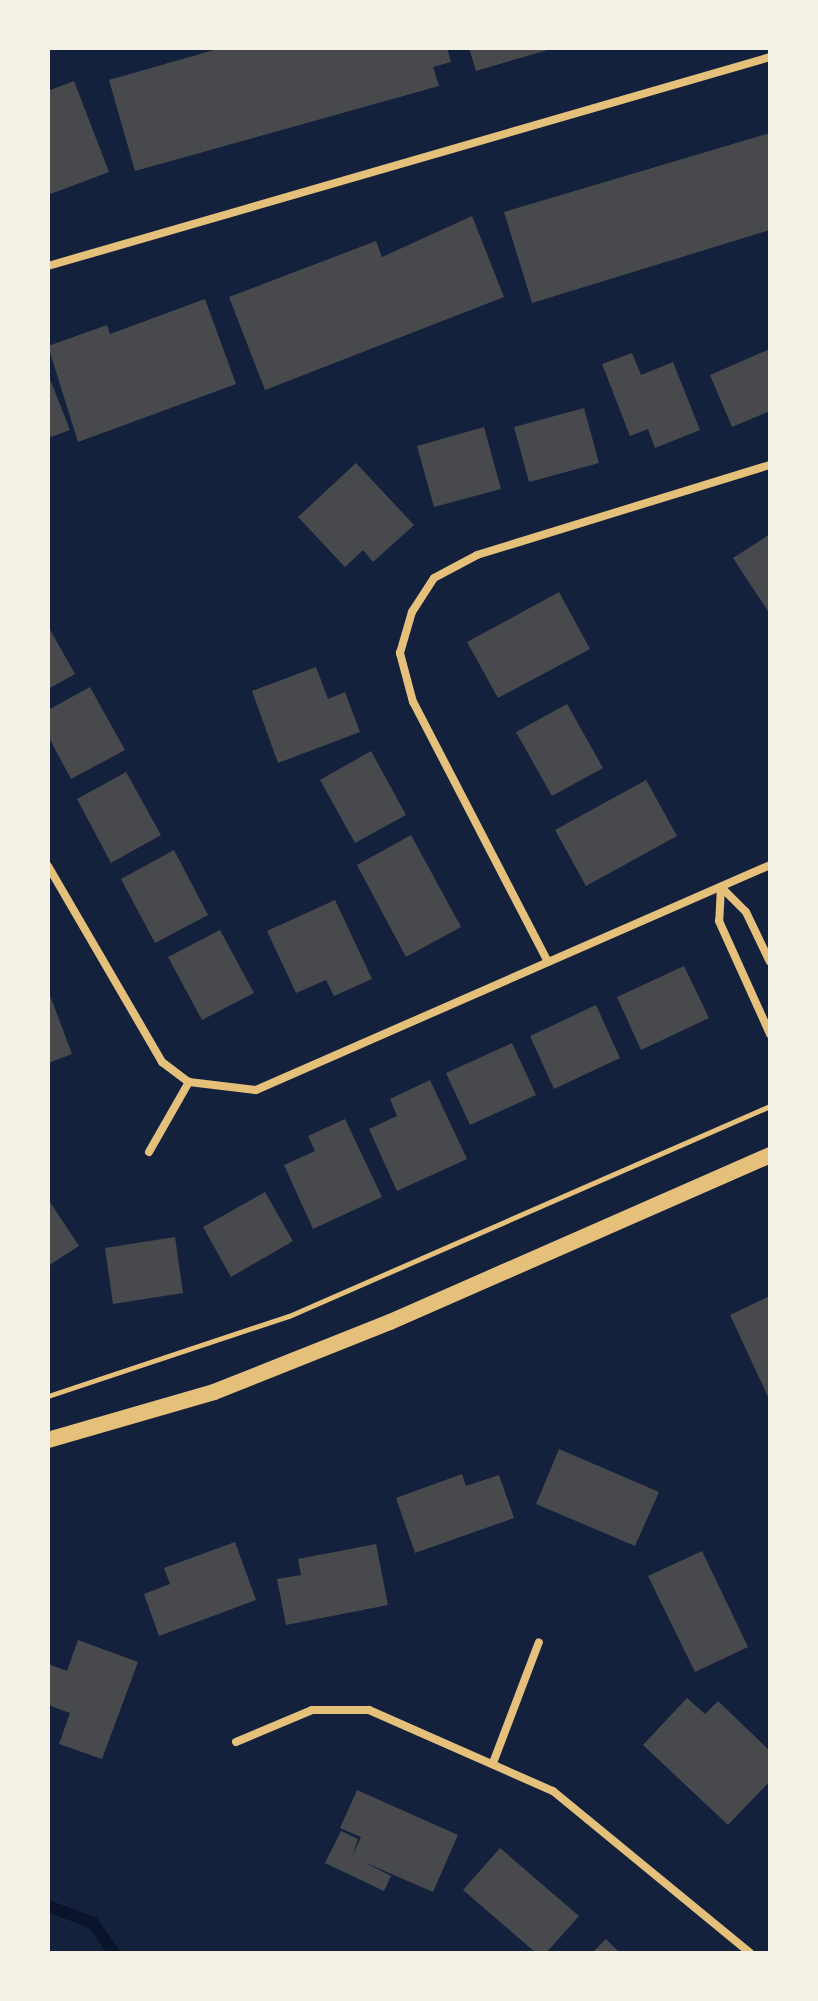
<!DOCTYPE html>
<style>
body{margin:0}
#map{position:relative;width:818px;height:2001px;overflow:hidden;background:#14213d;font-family:Figtree,sans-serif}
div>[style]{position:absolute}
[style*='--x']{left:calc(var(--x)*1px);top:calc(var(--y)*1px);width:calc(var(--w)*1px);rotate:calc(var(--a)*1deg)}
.stream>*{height:12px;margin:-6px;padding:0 6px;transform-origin:6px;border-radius:6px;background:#0b132b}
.building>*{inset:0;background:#48494c}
.path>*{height:5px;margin:-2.5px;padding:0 2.5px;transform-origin:2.5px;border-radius:2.5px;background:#e5c07b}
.minor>*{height:8px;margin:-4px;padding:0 4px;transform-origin:4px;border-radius:4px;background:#e5c07b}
.secondary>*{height:16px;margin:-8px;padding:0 8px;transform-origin:8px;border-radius:8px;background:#e5c07b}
span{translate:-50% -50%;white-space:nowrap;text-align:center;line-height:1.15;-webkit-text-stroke:8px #f6f1e7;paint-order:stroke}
.frame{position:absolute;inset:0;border:50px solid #f6f1e7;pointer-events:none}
</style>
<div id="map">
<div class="stream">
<div style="--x:48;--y:1906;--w:48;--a:20.7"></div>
<div style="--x:93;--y:1923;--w:37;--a:55"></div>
</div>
<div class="building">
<div style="clip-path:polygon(221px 48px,447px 48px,451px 62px,433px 67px,439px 86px,135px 171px,109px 80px)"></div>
<div style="clip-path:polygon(469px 48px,551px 48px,551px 49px,476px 71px)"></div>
<div style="clip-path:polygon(74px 81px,109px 172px,48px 195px,48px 91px)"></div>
<div style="clip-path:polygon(770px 133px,770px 230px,532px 303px,504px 212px)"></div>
<div style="clip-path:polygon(472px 216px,504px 297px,265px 390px,229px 297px,376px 241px,382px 257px)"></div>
<div style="clip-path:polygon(205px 299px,236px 384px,78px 442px,48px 346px,107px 325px,110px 334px)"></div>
<div style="clip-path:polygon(770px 349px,770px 411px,732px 427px,710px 375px)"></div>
<div style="clip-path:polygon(632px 353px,641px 375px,673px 362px,700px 430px,655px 448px,648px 429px,630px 436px,602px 364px)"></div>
<div style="clip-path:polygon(48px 374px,70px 430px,48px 438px)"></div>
<div style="clip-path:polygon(584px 408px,599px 463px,529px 482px,514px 427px)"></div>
<div style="clip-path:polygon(484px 427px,501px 489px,434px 507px,417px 446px)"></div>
<div style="clip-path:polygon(356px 463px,414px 525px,373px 562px,363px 550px,345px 567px,298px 517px)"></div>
<div style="clip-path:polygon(770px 534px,770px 614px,733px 558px)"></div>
<div style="clip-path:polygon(559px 592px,590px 649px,498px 698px,467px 642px)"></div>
<div style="clip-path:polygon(48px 626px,75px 674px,48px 689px)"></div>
<div style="clip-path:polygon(316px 667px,328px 699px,345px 692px,360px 732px,278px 763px,252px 691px)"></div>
<div style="clip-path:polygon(90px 687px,125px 750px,71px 779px,48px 736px,48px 710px)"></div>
<div style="clip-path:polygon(567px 704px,603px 768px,552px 796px,516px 732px)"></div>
<div style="clip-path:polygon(371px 751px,406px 815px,355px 843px,320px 780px)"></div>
<div style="clip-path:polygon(126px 772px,161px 835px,111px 863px,77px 799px)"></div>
<div style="clip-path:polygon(646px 780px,677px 836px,586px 886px,555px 830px)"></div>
<div style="clip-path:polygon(411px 835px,461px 927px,406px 957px,357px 865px)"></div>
<div style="clip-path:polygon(174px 850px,208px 915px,155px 943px,121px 879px)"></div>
<div style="clip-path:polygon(335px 900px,372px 979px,334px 996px,326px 980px,296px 993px,267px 931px)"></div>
<div style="clip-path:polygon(220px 930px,254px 993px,202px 1020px,168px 957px)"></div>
<div style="clip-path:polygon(684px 966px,709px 1018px,641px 1050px,617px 997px)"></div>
<div style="clip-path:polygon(48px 990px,72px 1054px,48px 1063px)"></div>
<div style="clip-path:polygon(596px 1005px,620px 1058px,554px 1089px,530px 1036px)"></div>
<div style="clip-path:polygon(512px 1043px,536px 1095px,470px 1125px,446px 1073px)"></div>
<div style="clip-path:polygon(430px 1080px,467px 1159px,397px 1191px,369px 1129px,397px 1116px,390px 1099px)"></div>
<div style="clip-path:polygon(345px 1119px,382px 1197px,313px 1229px,284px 1165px,315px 1151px,308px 1136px)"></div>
<div style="clip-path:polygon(265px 1192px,293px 1241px,231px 1277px,203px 1227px)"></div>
<div style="clip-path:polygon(48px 1199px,79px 1246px,48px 1266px)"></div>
<div style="clip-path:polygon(175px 1237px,183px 1293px,113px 1304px,105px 1248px)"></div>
<div style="clip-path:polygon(770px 1296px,770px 1401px,730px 1315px)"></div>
<div style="clip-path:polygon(559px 1449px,659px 1492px,635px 1546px,536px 1504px)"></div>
<div style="clip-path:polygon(462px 1474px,466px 1486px,499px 1475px,514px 1518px,415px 1553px,396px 1498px)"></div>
<div style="clip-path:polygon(235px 1542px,256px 1600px,159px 1636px,144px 1594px,170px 1584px,164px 1568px)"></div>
<div style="clip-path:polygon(376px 1544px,388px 1605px,286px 1625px,277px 1579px,301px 1575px,298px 1559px)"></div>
<div style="clip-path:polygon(702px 1551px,748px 1647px,695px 1672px,648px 1576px)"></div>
<div style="clip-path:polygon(78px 1640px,138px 1662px,102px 1759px,59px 1744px,70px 1713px,48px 1705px,48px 1664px,67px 1671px)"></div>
<div style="clip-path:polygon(687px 1698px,705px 1714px,718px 1701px,770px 1751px,770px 1781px,728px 1825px,643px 1745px)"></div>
<div style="clip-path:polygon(357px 1790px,458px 1835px,433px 1892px,364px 1862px,391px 1876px,384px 1891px,325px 1863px,341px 1831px,358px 1839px,352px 1857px,361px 1837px,340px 1828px)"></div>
<div style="clip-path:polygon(500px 1848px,579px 1916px,546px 1953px,536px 1953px,463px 1890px)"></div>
<div style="clip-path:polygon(606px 1939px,620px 1953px,592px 1953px)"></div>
</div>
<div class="path">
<div style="--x:48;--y:1396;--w:254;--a:-18.4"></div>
<div style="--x:289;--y:1316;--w:525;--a:-23.59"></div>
</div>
<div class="minor">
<div style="--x:48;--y:266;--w:752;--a:-16.14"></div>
<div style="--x:48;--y:866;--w:227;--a:59.8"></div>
<div style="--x:162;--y:1062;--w:34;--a:37"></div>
<div style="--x:189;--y:1082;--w:67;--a:6.8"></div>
<div style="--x:256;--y:1090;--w:561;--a:-23.64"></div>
<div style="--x:721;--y:887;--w:34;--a:93"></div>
<div style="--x:719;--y:921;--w:124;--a:65.7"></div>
<div style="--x:721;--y:887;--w:35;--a:45"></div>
<div style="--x:746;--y:912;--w:55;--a:64.4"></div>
<div style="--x:548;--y:962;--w:293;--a:-117.4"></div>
<div style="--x:413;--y:702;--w:51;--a:-104.9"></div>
<div style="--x:400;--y:653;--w:43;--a:-73.7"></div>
<div style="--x:412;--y:612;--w:40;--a:-57.1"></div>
<div style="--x:434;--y:578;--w:49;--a:-28.1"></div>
<div style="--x:477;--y:555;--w:307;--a:-17.1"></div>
<div style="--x:149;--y:1152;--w:81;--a:-60.3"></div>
<div style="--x:236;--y:1742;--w:82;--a:-22.8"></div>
<div style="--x:312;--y:1710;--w:57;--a:0"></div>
<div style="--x:369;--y:1710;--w:201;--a:23.8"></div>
<div style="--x:553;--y:1791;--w:255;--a:39.4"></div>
<div style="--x:493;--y:1763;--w:129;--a:-69.2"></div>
</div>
<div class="secondary">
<div style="--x:48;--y:1440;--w:173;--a:-16.1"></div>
<div style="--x:214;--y:1392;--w:189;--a:-21.7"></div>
<div style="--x:390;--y:1322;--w:415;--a:-23.7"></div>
</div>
<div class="frame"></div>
</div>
